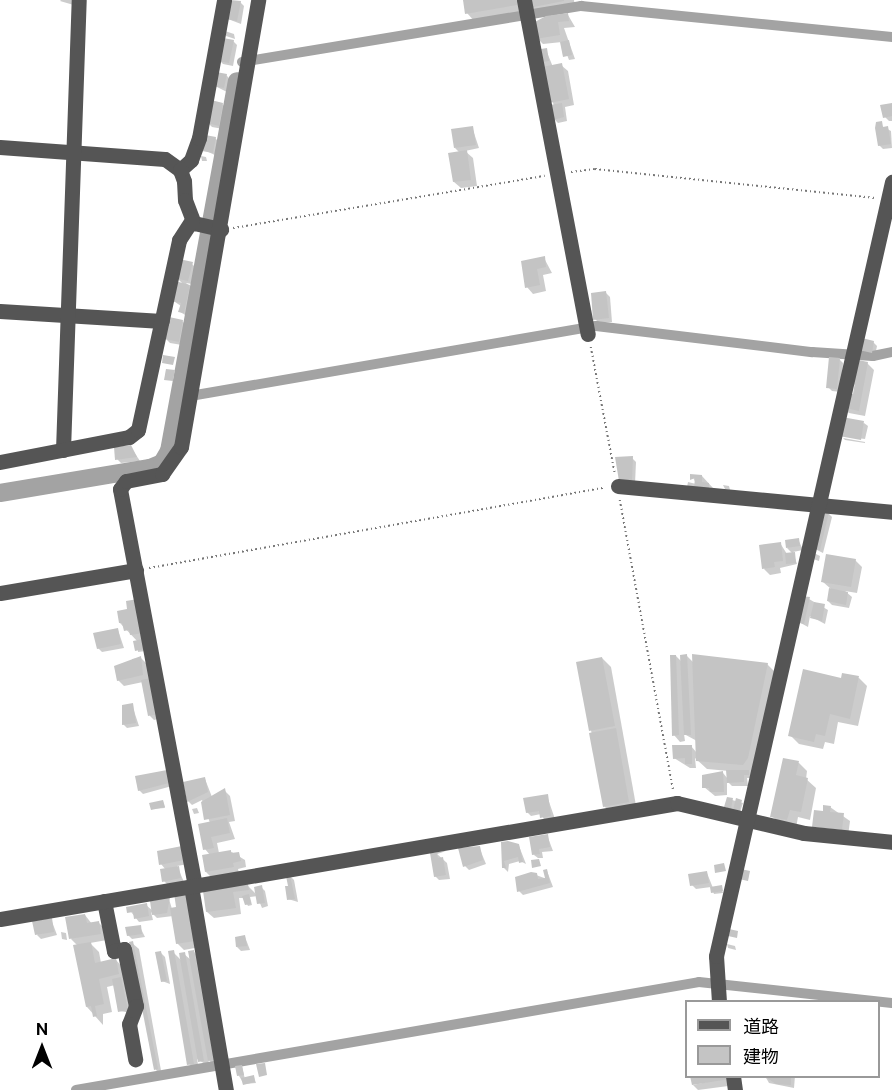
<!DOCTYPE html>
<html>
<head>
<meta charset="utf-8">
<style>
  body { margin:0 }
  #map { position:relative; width:892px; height:1090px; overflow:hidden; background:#fff; font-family:"Public Sans","Noto Sans JP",sans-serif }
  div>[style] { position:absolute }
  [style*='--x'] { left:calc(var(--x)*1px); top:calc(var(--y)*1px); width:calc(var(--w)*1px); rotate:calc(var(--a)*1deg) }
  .shadow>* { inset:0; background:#0003 }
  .canal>* { height:10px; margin:-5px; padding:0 5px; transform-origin:5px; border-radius:5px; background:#a3a3a3 }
  .river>* { height:18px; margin:-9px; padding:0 9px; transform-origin:9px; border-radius:9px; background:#a3a3a3 }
  .building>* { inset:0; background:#c4c4c4 }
  .path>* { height:1.5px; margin-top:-0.75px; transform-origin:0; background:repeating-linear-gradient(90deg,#777 0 1.5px,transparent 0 4.5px) }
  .minor>* { height:15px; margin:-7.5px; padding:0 7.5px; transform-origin:7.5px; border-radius:7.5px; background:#555 }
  span { translate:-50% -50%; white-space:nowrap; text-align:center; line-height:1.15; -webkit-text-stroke:4.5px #fff; paint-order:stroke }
  .legend { position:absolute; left:685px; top:1000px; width:195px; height:78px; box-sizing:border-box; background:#fff; border:2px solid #999; margin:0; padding:8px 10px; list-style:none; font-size:18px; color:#000 }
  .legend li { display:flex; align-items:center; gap:12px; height:30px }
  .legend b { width:30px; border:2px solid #999 }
  .north { position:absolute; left:12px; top:1018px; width:60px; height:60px; -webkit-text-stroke:4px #fff; paint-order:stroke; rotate:0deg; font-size:16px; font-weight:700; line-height:24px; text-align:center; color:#000 }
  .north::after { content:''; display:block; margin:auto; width:21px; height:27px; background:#000; clip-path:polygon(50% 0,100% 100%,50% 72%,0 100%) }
</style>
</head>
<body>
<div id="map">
  <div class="shadow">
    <i style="clip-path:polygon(78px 0,77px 6px,60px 1px,61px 0)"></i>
    <i style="clip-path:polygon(464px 0,523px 0,525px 14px,475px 22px,467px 13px)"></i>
    <i style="clip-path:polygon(528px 0,574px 0,575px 6px,536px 13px)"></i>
    <i style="clip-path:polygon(240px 2px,244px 6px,241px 24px,228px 19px)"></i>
    <i style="clip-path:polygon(568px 15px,575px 27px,564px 28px,575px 59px,569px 60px,562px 42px,543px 44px,537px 38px,535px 24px)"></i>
    <i style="clip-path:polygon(225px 31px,234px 34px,235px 39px,226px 36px)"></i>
    <i style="clip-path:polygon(233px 41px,237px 45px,233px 66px,223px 64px,219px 60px)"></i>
    <i style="clip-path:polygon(546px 50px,553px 67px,561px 65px,568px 71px,574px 105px,565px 107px,567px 121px,558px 123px,554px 119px,554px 106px,542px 66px)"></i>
    <i style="clip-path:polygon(226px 75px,230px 79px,227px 92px,215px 86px)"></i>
    <i style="clip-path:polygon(222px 104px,226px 108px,223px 129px,212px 127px,208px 123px)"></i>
    <i style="clip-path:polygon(892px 104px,892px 121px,889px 121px,885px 117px)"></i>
    <i style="clip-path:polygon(878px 124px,891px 131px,892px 148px,883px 149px,879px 145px)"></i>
    <i style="clip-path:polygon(472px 127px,479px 148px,465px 151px,473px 158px,477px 186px,461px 188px,454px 182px,460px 153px,455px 148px)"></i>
    <i style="clip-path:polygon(215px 138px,219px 142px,217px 156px,204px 150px)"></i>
    <i style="clip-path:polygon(201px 156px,206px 157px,207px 161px,202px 161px)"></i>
    <i style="clip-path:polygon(544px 258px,552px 273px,543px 275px,546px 291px,533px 294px,527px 287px,522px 262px)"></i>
    <i style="clip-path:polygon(192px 264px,196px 268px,192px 284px,186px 283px,194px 290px,187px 316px,180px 312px,181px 306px,172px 300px,184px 285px,176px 277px)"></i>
    <i style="clip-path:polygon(606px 293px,610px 297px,612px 322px,599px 323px,595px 319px)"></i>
    <i style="clip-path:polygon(182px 321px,186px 325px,182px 345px,170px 343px,166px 339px)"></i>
    <i style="clip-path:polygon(873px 342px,877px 346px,875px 356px,861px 350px)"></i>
    <i style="clip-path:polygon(839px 359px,843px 363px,841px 392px,832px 391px,828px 387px)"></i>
    <i style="clip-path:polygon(867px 363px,874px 370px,865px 416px,849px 413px,842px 407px,854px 396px,856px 386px,850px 380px)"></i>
    <i style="clip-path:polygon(864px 423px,868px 426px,865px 439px,841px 436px)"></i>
    <i style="clip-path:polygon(843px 438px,865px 442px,865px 443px,845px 440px)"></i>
    <i style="clip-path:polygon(130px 446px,140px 461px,121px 463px,117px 459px)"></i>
    <i style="clip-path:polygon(632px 458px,636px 462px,635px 484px,625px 484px)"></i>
    <i style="clip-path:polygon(692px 475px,702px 476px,713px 488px,687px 487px,688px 482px,696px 484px)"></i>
    <i style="clip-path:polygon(723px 485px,729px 486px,730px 490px,725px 489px)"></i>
    <i style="clip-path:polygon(828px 513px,832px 517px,823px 553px,813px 548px)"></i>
    <i style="clip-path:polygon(798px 539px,803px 550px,793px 552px,797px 564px,780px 568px,781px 573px,770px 575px,764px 569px,780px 543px,787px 554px,793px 554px,787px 548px)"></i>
    <i style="clip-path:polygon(814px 553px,820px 556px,819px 561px,813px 559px)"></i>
    <i style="clip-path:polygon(855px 560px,862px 567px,857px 593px,845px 591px,852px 597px,849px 608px,832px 605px,828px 601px,831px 589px,823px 582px)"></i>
    <i style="clip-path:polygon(809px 599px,828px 610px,825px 624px,810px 616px,808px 627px,797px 621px)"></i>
    <i style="clip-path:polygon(138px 600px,146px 651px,138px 652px,138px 642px,120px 623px)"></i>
    <i style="clip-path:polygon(118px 630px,124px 648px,102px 652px,98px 648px)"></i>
    <i style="clip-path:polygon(676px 656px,682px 662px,687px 656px,694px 663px,767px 664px,776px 673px,752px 778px,747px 778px,748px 786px,732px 786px,727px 781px,727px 795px,715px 796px,704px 787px,723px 773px,728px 779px,729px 771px,707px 769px,695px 758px,696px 768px,690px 768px,674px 758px,691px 746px,697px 753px,697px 741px,684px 734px,685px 741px,680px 742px,674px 735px)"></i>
    <i style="clip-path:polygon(141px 658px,147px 664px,162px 718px,154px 720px,150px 716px,143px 682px,124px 686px,118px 680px,132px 664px,132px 659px)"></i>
    <i style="clip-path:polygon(602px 658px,611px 667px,637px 811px,613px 815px,604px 806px,591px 730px)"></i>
    <i style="clip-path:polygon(859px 678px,867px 686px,858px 726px,838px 722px,834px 744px,825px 742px,823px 749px,799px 744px,790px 735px,842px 680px)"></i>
    <i style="clip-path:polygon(132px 705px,139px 726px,127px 728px,123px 724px)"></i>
    <i style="clip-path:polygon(784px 760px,799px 763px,807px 771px,806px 779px,816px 788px,810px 820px,798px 817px,796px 828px,781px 825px,772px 816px)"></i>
    <i style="clip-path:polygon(166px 772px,172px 786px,143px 794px,139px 790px)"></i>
    <i style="clip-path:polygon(205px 779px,212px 797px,224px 790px,230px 796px,235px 821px,229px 822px,235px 839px,217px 843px,219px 853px,230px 851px,245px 860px,246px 867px,238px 869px,239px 873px,212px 878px,206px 872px,210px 855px,205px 849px,210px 823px,202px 800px,192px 805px,188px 801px)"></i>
    <i style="clip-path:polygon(547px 796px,555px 819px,545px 821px,541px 814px,531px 816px,527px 812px)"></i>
    <i style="clip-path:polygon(732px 800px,743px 803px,740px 812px,727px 808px)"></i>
    <i style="clip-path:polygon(163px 802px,165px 808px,152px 809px)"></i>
    <i style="clip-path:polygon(830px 807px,850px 821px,848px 836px,824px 813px)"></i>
    <i style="clip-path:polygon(197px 808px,199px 813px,194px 814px,192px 809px)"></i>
    <i style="clip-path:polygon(547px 835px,553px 851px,542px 852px,543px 858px,538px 858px,534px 855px)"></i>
    <i style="clip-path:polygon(503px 844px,519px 846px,526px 864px,520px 861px,509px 864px,508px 872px,504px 868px)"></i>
    <i style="clip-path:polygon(479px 847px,486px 864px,469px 870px,465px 866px)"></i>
    <i style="clip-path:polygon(182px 848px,188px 864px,177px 866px,184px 882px,168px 885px,164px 881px,166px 870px,161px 864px)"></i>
    <i style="clip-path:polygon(436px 853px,447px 863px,450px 879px,439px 880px,435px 876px)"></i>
    <i style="clip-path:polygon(547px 871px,553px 887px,523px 895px,519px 891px,536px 875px,547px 879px)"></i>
    <i style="clip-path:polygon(707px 873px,713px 888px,721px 887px,723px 893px,714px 894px,711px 887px,696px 889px,692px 885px)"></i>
    <i style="clip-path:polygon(290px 876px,294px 880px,298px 902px,288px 899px)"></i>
    <i style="clip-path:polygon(248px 886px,257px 895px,261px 887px,265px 891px,268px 906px,262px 908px,257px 896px,250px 897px,252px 905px,248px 906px,244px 898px,239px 898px,241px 914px,214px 918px,207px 912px,204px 892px)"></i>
    <i style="clip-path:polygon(169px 899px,172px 909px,200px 947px,184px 950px,177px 943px,173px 916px,157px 918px,151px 912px,153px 920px,139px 922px,128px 908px,146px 905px,153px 911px)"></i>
    <i style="clip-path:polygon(85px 915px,92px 924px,99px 923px,105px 929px,107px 940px,90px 943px,99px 952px,101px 963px,116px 960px,124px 969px,131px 1013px,120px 1011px,115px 985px,107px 987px,112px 1012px,103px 1014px,103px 1025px,87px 1007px,78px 946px,71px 939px)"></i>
    <i style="clip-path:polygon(51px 919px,57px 935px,41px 939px,37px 935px)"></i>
    <i style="clip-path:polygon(140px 927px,145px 937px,132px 939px,128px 935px)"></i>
    <i style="clip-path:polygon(61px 932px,66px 933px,67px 940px,62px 939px)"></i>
    <i style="clip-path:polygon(245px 937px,250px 950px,241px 951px,237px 947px)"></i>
    <i style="clip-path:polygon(132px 943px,139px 949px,162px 1076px,156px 1070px)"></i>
    <i style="clip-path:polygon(727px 944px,735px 946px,736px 950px,728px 948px)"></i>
    <i style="clip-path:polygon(173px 952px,182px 961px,184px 954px,191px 960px,194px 952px,200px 958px,215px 1067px,208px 1059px,210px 1067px,197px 1059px,199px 1070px,189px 1064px)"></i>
    <i style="clip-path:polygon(161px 953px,165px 957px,170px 984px,162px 981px)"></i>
    <i style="clip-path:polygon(242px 1067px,245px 1079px,254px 1077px,256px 1083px,244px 1084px,239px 1076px)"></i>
    <i style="clip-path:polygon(734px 1076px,736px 1085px,698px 1090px,693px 1085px)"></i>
    <i style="clip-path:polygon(765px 1076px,795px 1076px,794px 1088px,769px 1083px)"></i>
  </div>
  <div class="canal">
    <i style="--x:242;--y:62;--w:344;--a:-9.4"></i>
    <i style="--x:581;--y:6;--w:313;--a:5.7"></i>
    <i style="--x:196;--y:395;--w:406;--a:-9.8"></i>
    <i style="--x:596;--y:326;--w:218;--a:6.9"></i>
    <i style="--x:812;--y:352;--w:61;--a:3.8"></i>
    <i style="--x:873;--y:356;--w:19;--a:-12"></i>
    <i style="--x:76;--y:1090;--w:632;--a:-9.83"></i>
    <i style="--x:699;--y:982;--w:194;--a:6.2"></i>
  </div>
  <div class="river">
    <i style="--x:0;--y:493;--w:152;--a:-9.5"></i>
    <i style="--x:150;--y:468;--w:13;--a:-23"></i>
    <i style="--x:162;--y:463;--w:14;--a:-60"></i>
    <i style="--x:169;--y:451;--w:376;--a:-79.6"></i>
  </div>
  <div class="building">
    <i style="clip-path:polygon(230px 0,241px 1px,237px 21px,226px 19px)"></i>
    <i style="clip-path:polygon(463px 0,517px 0,517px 5px,465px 14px)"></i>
    <i style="clip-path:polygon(526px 0,564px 0,564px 1px,528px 8px)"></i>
    <i style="clip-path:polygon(568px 13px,569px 21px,558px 22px,560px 35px,535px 39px,533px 23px,546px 16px)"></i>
    <i style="clip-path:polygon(223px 38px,234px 40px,229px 63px,217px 61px)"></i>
    <i style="clip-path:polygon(569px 40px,572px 55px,563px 57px,560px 42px)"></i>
    <i style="clip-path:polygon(547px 48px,549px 61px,537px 63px,535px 50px)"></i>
    <i style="clip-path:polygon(562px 63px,569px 99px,549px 103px,542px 67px)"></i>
    <i style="clip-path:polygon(216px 72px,227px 74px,224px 88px,213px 86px)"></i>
    <i style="clip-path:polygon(211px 100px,223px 103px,219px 126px,207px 123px)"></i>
    <i style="clip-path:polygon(562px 103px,564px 117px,553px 120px,550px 105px)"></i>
    <i style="clip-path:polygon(892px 103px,892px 116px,883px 118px,880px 105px)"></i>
    <i style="clip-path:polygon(882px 121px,883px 127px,888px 126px,891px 144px,878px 146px,875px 128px,876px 122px)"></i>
    <i style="clip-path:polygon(473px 126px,476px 145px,454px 148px,451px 129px)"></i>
    <i style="clip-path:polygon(205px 135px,216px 137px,213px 153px,202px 151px)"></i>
    <i style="clip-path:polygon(467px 150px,471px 180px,453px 182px,448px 153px)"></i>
    <i style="clip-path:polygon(545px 256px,546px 267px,537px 269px,540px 285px,525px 288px,521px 261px)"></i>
    <i style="clip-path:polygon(179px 259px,193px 262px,188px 281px,174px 278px)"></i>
    <i style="clip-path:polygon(175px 281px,190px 285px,184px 313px,178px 312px,181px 303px,170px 301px)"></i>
    <i style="clip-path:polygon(606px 291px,609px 318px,593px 320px,591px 293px)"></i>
    <i style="clip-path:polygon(169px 317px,183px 320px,179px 342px,165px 339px)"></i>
    <i style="clip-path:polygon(862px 338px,874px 341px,872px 353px,859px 350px)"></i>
    <i style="clip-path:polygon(163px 355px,175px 357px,173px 365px,162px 363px)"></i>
    <i style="clip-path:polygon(829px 357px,840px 358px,837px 389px,826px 388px)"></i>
    <i style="clip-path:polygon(853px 359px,868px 362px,859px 411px,841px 407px,844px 392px,853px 394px,855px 382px,849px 381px)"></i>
    <i style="clip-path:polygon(166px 369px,175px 370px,173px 381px,164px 380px)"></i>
    <i style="clip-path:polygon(842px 417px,864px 421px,861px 440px,839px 436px)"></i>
    <i style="clip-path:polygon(131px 445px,137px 457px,115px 460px,114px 447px)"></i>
    <i style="clip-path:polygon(633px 456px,632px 480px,619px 481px,615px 457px)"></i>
    <i style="clip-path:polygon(690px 474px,702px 475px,702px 482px,709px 483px,709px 490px,694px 488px,695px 478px,690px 480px)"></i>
    <i style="clip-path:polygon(820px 510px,829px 512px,820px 550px,812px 549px)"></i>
    <i style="clip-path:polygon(799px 538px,800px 546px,786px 548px,785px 540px)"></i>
    <i style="clip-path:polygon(781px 542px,783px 561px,774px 562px,775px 567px,762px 569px,759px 545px)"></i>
    <i style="clip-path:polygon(795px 552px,796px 563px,786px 564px,785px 553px)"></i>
    <i style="clip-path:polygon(826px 554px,856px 559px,851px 587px,821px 582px)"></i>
    <i style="clip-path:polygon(829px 588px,848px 592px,846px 605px,827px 601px)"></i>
    <i style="clip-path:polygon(801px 596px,810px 597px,804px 624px,795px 622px)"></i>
    <i style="clip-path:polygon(138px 599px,144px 633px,130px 635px,129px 630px,124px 631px,122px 623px,119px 623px,117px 611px,127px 609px,126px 601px)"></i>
    <i style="clip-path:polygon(814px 602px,825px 604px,822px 621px,810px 618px)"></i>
    <i style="clip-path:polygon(118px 628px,121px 644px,97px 649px,93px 633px)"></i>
    <i style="clip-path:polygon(143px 639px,145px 649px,135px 651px,133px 641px)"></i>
    <i style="clip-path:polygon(687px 654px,691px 735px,684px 735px,680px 655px)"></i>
    <i style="clip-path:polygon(692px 654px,768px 663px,748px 758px,743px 765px,696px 761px)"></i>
    <i style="clip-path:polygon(670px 655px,676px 655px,679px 735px,672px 736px)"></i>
    <i style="clip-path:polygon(141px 656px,143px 675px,117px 681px,114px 666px)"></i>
    <i style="clip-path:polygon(602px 657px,615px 726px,589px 731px,576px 662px)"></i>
    <i style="clip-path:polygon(803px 669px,841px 678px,842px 673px,859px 676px,850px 719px,830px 714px,825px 736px,816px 734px,814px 742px,788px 736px)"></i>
    <i style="clip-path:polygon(152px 678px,159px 714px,148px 716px,141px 680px)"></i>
    <i style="clip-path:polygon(133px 703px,136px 723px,122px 725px,122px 705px)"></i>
    <i style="clip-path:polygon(616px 728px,629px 802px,603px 807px,589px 733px)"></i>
    <i style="clip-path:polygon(672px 745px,692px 745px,692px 764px,685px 764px,685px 758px,673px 759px)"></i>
    <i style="clip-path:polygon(783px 758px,799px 761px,796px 775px,808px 778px,801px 812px,790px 810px,787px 820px,770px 817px)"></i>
    <i style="clip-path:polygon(167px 770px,169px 783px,138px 791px,135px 776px)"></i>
    <i style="clip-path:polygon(726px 770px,749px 770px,749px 775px,744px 775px,744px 782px,727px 783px)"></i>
    <i style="clip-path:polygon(723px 771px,724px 792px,710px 792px,709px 788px,702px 788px,702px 775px)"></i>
    <i style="clip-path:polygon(205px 777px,208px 792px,187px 802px,183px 782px)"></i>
    <i style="clip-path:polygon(225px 788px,230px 815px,204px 820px,201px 802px)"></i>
    <i style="clip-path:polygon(548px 794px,551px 816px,540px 818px,539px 811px,526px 813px,523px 798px)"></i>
    <i style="clip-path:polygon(727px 797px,733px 798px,731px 809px,724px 807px)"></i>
    <i style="clip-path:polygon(736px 798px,742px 800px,739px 812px,733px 810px)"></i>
    <i style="clip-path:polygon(163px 800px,165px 807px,151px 810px,149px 803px)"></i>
    <i style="clip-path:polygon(823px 805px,831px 806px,830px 812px,844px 813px,842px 830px,812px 827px,814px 810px,823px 811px)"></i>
    <i style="clip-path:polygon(227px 818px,230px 833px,211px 837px,214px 848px,203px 850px,198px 824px)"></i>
    <i style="clip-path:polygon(548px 834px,550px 847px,539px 849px,540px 854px,532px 855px,529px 837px)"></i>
    <i style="clip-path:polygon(508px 841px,519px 844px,523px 862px,519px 863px,518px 857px,504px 861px,506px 868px,502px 868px,501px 842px)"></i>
    <i style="clip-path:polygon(182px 846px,184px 860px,159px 865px,157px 851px)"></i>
    <i style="clip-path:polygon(480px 846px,483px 860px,463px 867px,458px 848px)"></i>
    <i style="clip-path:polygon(231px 850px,231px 853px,239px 852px,241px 861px,233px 863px,234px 867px,205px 872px,202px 855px)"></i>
    <i style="clip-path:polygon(446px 851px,437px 854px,438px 858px,443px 857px,446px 875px,434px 877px,430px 853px)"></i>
    <i style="clip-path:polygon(539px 859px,541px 866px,532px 868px,531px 860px)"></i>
    <i style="clip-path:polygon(724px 863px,726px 871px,715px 873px,714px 865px)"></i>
    <i style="clip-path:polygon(179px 866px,181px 878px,162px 882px,160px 869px)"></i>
    <i style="clip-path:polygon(547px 869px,550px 883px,517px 892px,515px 877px,531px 872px,537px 873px,538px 879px,545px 878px,543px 870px)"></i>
    <i style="clip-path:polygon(741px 869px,750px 871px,748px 881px,739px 879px)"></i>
    <i style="clip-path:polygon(707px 871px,709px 883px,690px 886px,688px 874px)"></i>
    <i style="clip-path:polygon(290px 875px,295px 899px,287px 900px,285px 886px,288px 886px,286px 876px)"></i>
    <i style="clip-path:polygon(248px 884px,249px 890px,233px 892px,236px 908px,206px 912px,203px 891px)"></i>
    <i style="clip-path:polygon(262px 885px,265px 903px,257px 904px,254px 887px)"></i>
    <i style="clip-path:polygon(722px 885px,723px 891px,711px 893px,710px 887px)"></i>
    <i style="clip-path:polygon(186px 891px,195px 941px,176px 944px,170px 908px,176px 907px,174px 893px)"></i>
    <i style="clip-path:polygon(249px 894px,251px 904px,245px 905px,242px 896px)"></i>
    <i style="clip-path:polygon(170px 897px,167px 913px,152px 915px,150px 901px)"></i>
    <i style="clip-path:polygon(147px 903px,149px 916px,134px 919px,133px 912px,127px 913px,126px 907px)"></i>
    <i style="clip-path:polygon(85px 914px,87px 923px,99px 921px,101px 934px,69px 939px,65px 917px)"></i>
    <i style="clip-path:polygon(52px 918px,54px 932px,35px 935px,32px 921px)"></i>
    <i style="clip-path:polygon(141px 925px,142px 934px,127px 936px,125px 927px)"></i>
    <i style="clip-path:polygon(729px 929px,738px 931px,737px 938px,728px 936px)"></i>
    <i style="clip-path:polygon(245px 935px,247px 946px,236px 947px,235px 937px)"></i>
    <i style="clip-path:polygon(133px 941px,158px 1069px,154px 1070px,129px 942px)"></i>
    <i style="clip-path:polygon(91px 942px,95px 963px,116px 958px,119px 974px,99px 979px,104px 1004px,95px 1006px,97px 1016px,93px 1017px,91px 1006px,86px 1007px,73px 945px)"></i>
    <i style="clip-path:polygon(174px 950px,194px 1064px,187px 1065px,168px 951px)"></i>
    <i style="clip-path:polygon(194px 950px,214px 1060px,208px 1061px,188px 951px)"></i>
    <i style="clip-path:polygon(161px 951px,167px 981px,161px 982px,155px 952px)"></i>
    <i style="clip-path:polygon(185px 952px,204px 1061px,198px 1062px,179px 953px)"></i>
    <i style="clip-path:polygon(121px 977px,128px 1010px,118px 1012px,112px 979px)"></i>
    <i style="clip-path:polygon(265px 1063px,267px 1075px,259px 1077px,256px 1064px)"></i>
    <i style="clip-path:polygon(242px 1065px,244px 1075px,237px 1076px,235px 1066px)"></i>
    <i style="clip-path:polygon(254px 1075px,255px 1082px,243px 1085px,241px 1078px)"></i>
    <i style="clip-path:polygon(690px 1076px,730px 1076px,730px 1079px,692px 1085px)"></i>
    <i style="clip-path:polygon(764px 1076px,791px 1076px,791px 1085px,776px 1084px)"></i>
  </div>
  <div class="path">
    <i style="--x:571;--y:172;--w:24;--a:-7"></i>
    <i style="--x:595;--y:169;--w:282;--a:5.9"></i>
    <i style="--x:233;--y:228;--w:316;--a:-9.5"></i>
    <i style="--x:591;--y:347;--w:129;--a:79.3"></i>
    <i style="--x:620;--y:500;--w:295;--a:79.6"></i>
    <i style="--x:149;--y:568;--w:463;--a:-10"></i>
  </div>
  <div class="minor">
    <i style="--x:524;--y:0;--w:340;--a:79.2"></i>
    <i style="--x:0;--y:147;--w:165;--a:4.2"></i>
    <i style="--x:165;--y:159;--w:19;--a:36"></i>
    <i style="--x:180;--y:170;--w:12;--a:70"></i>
    <i style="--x:184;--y:181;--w:19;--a:87"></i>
    <i style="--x:185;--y:200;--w:25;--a:69"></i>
    <i style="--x:194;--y:223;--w:28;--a:13"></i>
    <i style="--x:180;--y:170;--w:15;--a:-42"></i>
    <i style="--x:191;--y:160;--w:23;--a:-70"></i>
    <i style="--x:199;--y:138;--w:140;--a:-79.7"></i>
    <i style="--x:0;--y:311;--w:162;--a:3.5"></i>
    <i style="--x:63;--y:450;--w:450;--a:-88"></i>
    <i style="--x:0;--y:462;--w:131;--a:-11"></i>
    <i style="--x:129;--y:437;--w:11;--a:-38"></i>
    <i style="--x:138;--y:430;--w:194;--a:-77.8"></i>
    <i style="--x:179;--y:240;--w:24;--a:-57"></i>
    <i style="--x:618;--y:486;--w:275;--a:5.4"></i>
    <i style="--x:0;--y:593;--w:138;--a:-9.6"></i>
    <i style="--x:191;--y:886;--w:207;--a:80.3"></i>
    <i style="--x:195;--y:886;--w:404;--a:-100.7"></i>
    <i style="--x:120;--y:489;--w:10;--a:-53"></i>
    <i style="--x:126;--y:481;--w:37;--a:-11"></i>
    <i style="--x:162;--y:474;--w:33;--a:-55"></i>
    <i style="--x:181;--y:447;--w:454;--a:-80.2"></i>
    <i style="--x:104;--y:901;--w:51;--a:78.7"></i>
    <i style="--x:114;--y:951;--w:10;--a:-11"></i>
    <i style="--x:124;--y:949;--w:58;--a:78.1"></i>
    <i style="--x:136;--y:1006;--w:19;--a:111"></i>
    <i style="--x:129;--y:1024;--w:36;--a:80"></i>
    <i style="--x:0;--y:919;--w:687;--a:-9.72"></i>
    <i style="--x:677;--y:803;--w:130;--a:13.3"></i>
    <i style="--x:804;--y:833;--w:88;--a:5.8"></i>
    <i style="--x:719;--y:1002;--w:46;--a:-93.7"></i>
    <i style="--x:716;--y:956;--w:794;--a:-77.19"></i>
    <i style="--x:733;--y:1076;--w:14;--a:82"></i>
  </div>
  <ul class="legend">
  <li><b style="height:8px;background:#555"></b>道路</li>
  <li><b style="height:16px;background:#c4c4c4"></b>建物</li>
  </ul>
  <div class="north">N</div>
</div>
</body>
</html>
